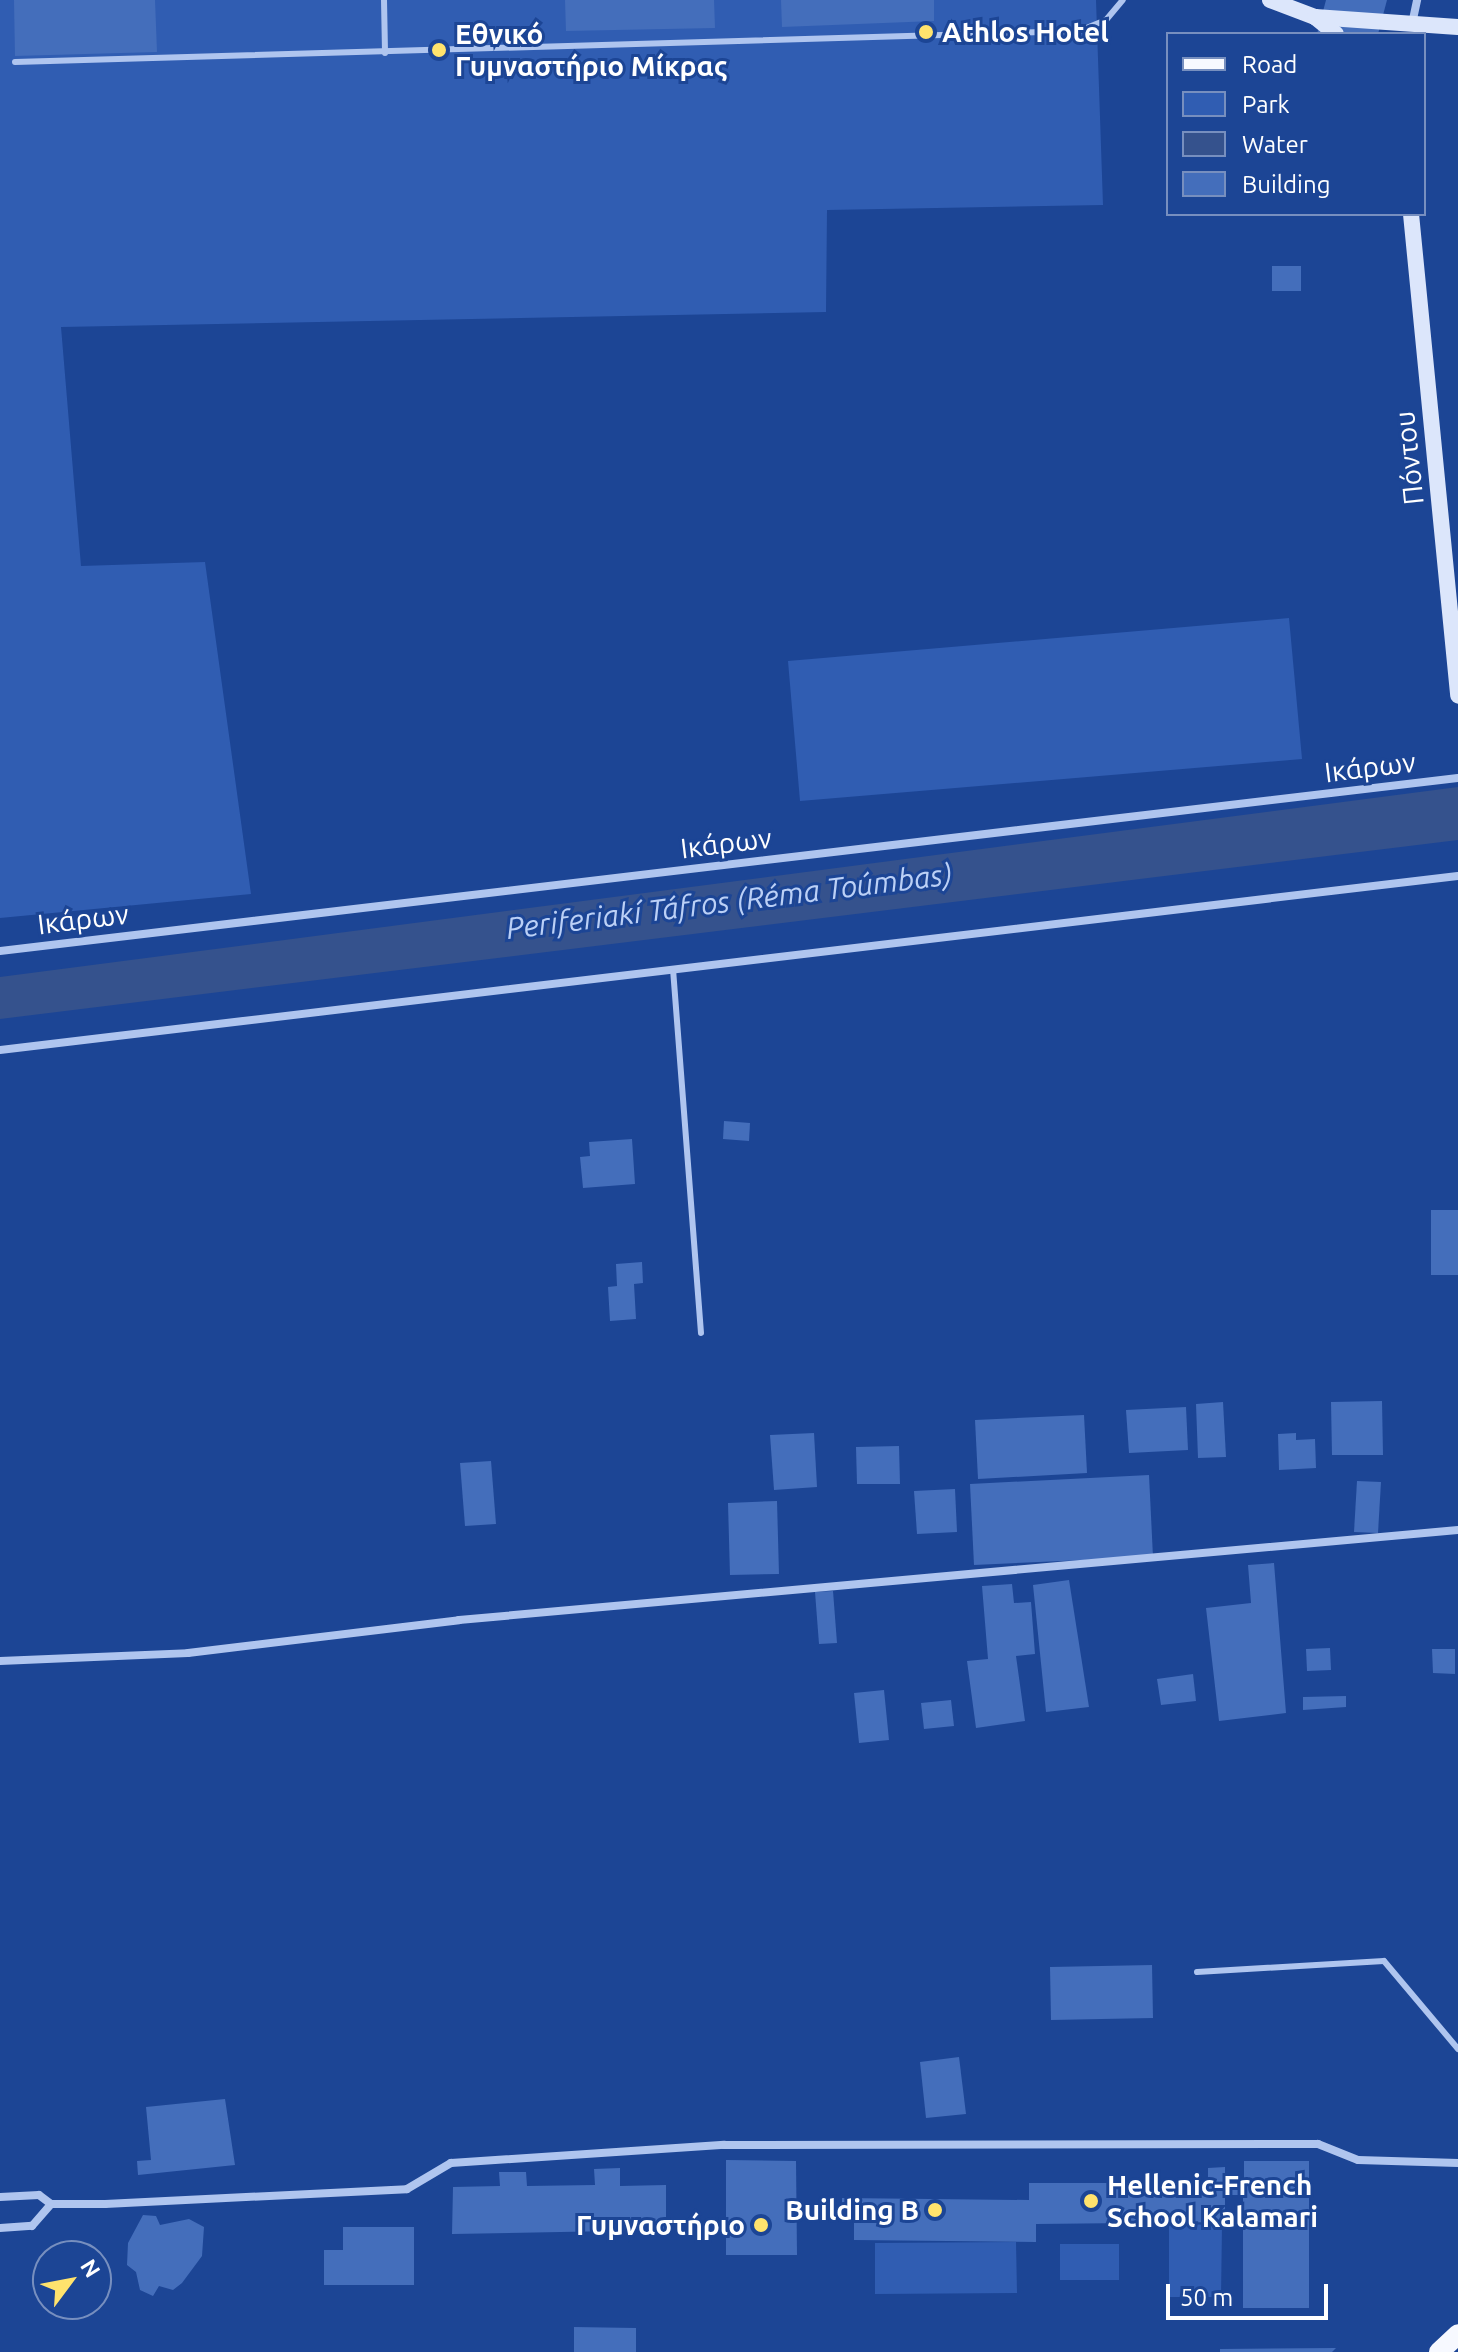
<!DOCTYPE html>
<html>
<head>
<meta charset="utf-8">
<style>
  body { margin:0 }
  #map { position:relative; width:1458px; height:2352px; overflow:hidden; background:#1c4595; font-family:Ubuntu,sans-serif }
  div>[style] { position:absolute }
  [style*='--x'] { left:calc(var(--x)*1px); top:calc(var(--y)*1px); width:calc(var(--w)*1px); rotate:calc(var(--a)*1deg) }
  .green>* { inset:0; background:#305db2 }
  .water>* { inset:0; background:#35528d }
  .building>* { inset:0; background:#446ebb }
  .lane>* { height:6px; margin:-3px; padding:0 3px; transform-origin:3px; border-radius:3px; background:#afc5ef }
  .street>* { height:8px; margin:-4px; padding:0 4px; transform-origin:4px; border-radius:4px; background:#afc5ef }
  .secondary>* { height:16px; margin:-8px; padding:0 8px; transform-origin:8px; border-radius:8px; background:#dce6fb }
  .primary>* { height:20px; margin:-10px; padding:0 10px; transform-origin:10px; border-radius:10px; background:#f7f9ff }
  .dots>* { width:22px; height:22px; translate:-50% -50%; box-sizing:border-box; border:4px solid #1c4595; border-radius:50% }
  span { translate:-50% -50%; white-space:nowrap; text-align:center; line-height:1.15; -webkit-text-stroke:6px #1c4595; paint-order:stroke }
  .poi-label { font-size:28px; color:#fff; font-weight:700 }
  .left { translate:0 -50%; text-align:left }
  .right { translate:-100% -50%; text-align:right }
  .street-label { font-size:28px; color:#fff }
  .water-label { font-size:30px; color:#bbd0f6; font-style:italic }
  .legend { position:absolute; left:1166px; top:32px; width:260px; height:184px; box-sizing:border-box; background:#1c4595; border:2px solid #778fbf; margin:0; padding:10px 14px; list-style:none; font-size:24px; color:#fff }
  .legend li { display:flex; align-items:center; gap:16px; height:40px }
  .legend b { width:40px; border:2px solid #778fbf }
  .north { position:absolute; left:32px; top:2240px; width:80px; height:80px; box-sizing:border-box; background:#1c4595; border:2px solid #778fbf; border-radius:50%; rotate:58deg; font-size:22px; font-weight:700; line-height:32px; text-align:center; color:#fff }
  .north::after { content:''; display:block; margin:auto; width:28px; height:36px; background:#ffe36d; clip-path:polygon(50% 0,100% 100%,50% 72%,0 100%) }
  .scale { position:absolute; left:1166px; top:2284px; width:162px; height:36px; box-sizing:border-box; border:4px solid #fff; border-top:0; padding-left:10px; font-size:24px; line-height:28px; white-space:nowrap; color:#fff; -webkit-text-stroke:6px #1c4595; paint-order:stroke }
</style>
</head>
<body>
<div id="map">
  <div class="green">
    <i style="clip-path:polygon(0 0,1096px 0,1103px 205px,827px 210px,826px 312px,61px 327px,81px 566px,205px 562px,251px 894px,0 918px)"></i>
    <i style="clip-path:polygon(1289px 618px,1302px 759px,800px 801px,788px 661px)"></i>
    <i style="clip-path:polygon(1169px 2224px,1222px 2225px,1221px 2297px,1169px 2297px)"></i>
    <i style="clip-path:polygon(1016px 2242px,1017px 2293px,875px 2294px,875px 2243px)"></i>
    <i style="clip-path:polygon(1060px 2244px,1119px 2244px,1119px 2280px,1060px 2280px)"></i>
  </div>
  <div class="water">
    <i style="clip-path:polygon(1458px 787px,1458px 840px,0 1019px,0 977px)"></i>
  </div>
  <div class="building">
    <i style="clip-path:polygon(14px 0,155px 0,157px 52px,15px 56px)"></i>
    <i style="clip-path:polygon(565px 0,714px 0,715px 28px,566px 31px)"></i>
    <i style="clip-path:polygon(781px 0,934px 0,934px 21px,782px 27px)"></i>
    <i style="clip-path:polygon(1326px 0,1387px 0,1378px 34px,1317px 34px)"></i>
    <i style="clip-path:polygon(1272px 266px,1301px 266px,1301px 291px,1272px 291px)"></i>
    <i style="clip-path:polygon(724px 1121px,750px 1123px,749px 1141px,723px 1139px)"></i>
    <i style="clip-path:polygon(632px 1139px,635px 1184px,583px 1188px,580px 1157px,590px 1156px,589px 1142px)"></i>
    <i style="clip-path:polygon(1431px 1210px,1458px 1210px,1458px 1275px,1431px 1275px)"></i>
    <i style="clip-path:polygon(642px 1262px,643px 1283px,634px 1284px,636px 1319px,610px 1321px,608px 1287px,617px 1286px,616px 1264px)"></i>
    <i style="clip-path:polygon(1382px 1401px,1383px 1455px,1332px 1455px,1331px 1402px)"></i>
    <i style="clip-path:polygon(1223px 1402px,1226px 1457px,1198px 1458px,1196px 1404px)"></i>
    <i style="clip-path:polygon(1186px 1407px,1188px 1450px,1129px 1453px,1126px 1410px)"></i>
    <i style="clip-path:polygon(1084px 1415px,1087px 1473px,978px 1479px,975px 1420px)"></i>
    <i style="clip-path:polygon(814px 1433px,817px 1487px,774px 1490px,770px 1435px)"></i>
    <i style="clip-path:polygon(1296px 1433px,1296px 1440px,1315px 1439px,1316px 1468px,1279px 1470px,1278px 1434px)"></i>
    <i style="clip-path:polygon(899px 1446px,900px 1484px,857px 1484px,856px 1447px)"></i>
    <i style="clip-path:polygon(491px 1461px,496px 1524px,465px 1526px,460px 1463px)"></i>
    <i style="clip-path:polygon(1149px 1475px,1153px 1557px,974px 1565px,970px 1484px)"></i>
    <i style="clip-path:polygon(1357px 1481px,1381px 1482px,1378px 1533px,1354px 1532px)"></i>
    <i style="clip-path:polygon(955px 1489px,957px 1532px,917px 1534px,914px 1491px)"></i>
    <i style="clip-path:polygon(777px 1501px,779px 1574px,730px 1575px,728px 1503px)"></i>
    <i style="clip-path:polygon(1274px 1563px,1286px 1713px,1219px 1721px,1206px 1608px,1251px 1603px,1248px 1565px)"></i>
    <i style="clip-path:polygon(1069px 1580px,1089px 1707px,1046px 1712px,1033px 1585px)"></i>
    <i style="clip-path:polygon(1012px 1584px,1014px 1603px,1031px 1602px,1035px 1654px,1016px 1656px,1025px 1721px,976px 1728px,967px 1661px,988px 1659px,982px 1586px)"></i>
    <i style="clip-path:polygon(833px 1591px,837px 1643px,819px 1644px,815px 1592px)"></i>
    <i style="clip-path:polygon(1330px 1648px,1331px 1670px,1307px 1671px,1306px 1649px)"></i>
    <i style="clip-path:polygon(1432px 1649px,1455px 1649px,1455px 1674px,1433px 1673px)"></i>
    <i style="clip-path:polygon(1193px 1674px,1196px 1701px,1161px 1705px,1157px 1679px)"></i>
    <i style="clip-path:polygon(884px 1690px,889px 1740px,859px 1743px,854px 1693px)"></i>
    <i style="clip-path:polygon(1346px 1696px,1346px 1707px,1303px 1710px,1303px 1697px)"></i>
    <i style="clip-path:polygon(951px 1700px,954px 1726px,924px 1729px,921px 1703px)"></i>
    <i style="clip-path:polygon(1152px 1965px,1153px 2018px,1051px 2020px,1050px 1967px)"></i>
    <i style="clip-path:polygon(959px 2057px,966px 2114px,926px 2118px,920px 2062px)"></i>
    <i style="clip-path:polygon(225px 2099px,235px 2165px,138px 2175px,137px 2161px,151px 2160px,146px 2107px)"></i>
    <i style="clip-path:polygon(726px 2160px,796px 2161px,797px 2255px,726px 2255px)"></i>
    <i style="clip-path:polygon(1244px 2161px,1309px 2161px,1309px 2308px,1243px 2308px,1243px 2195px,1227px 2195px,1227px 2180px,1244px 2180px)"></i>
    <i style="clip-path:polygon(1225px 2167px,1225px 2222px,1036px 2224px,1036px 2242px,854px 2240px,854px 2220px,842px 2220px,842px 2198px,1029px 2200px,1029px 2183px,1208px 2183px,1208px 2168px)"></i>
    <i style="clip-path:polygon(620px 2168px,620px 2186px,666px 2185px,666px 2230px,452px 2234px,453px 2187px,500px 2186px,499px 2172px,526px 2172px,527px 2186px,595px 2185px,594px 2169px)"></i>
    <i style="clip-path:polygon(143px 2215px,156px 2216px,160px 2225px,189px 2219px,204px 2227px,202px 2256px,182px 2283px,173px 2290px,159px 2286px,153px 2296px,140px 2290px,136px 2272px,127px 2265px,128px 2243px)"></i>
    <i style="clip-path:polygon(343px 2227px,414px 2227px,414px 2285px,324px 2285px,324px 2250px,343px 2250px)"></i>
    <i style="clip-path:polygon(574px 2327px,636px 2328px,636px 2352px,574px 2352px)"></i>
    <i style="clip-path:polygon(1336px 2348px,1332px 2352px,1220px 2352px,1220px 2349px)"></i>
  </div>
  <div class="lane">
    <i style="--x:384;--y:0;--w:53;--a:88.9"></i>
    <i style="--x:15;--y:62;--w:1064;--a:-1.67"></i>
    <i style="--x:1079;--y:31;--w:29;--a:-22"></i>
    <i style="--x:1106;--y:20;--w:26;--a:-50"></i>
    <i style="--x:673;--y:969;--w:365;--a:85.6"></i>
    <i style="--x:1197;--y:1972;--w:187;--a:-3.4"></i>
    <i style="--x:1384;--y:1961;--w:115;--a:49.9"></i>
  </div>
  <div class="street">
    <i style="--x:1412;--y:24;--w:25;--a:-78"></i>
    <i style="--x:0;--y:951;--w:1468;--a:-6.77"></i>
    <i style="--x:0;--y:1050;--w:1468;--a:-6.81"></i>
    <i style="--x:0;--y:1661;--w:188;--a:-2.4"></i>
    <i style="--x:188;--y:1653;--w:273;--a:-6.9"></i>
    <i style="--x:459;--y:1620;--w:1003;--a:-5.15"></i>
    <i style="--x:0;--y:2197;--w:39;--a:-3"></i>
    <i style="--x:39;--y:2195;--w:15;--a:37"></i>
    <i style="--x:51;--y:2204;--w:54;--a:0"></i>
    <i style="--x:105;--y:2204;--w:302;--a:-2.8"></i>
    <i style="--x:407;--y:2189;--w:51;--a:-30.6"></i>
    <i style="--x:451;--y:2163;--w:274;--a:-3.8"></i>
    <i style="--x:724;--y:2145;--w:594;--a:-0.1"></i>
    <i style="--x:1318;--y:2144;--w:43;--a:21.8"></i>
    <i style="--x:1358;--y:2160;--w:100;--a:1.7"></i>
    <i style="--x:0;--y:2228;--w:32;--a:-4"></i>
    <i style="--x:32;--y:2226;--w:29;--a:-49"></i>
  </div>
  <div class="secondary">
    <i style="--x:1270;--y:0;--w:48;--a:20.7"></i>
    <i style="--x:1315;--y:17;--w:143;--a:4"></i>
    <i style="--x:1315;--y:17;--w:27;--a:39"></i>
    <i style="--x:1411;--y:214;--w:484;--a:84.4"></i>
  </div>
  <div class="primary">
    <i style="--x:1439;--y:2352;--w:26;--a:-43"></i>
  </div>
  <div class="dots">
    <i style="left:926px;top:32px;background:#ffe36d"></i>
    <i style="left:439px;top:50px;background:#ffe36d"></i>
    <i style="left:1091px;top:2201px;background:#ffe36d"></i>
    <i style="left:935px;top:2210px;background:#ffe36d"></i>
    <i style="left:761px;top:2225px;background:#ffe36d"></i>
  </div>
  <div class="poi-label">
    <span class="left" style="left:942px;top:32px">Athlos Hotel</span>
    <span class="left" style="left:455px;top:50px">Εθνικό<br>Γυμναστήριο Μίκρας</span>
    <span class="left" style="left:1107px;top:2201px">Hellenic-French<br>School Kalamari</span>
    <span class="right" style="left:919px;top:2210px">Building B</span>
    <span class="right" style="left:745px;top:2225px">Γυμναστήριο</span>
  </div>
  <div class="street-label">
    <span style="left:1409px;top:458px;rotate:-96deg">Πόντου</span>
    <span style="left:1370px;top:767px;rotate:-7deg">Ικάρων</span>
    <span style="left:726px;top:843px;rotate:-7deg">Ικάρων</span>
    <span style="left:83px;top:919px;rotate:-7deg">Ικάρων</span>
  </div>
  <div class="water-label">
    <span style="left:729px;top:901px;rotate:-7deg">Periferiakí Táfros (Réma Toúmbas)</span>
  </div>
  <ul class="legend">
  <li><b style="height:10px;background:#f7f9ff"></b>Road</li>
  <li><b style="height:22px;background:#305db2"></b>Park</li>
  <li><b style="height:22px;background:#35528d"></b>Water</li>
  <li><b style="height:22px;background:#446ebb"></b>Building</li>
  </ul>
  <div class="north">N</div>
  <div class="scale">50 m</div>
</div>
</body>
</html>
